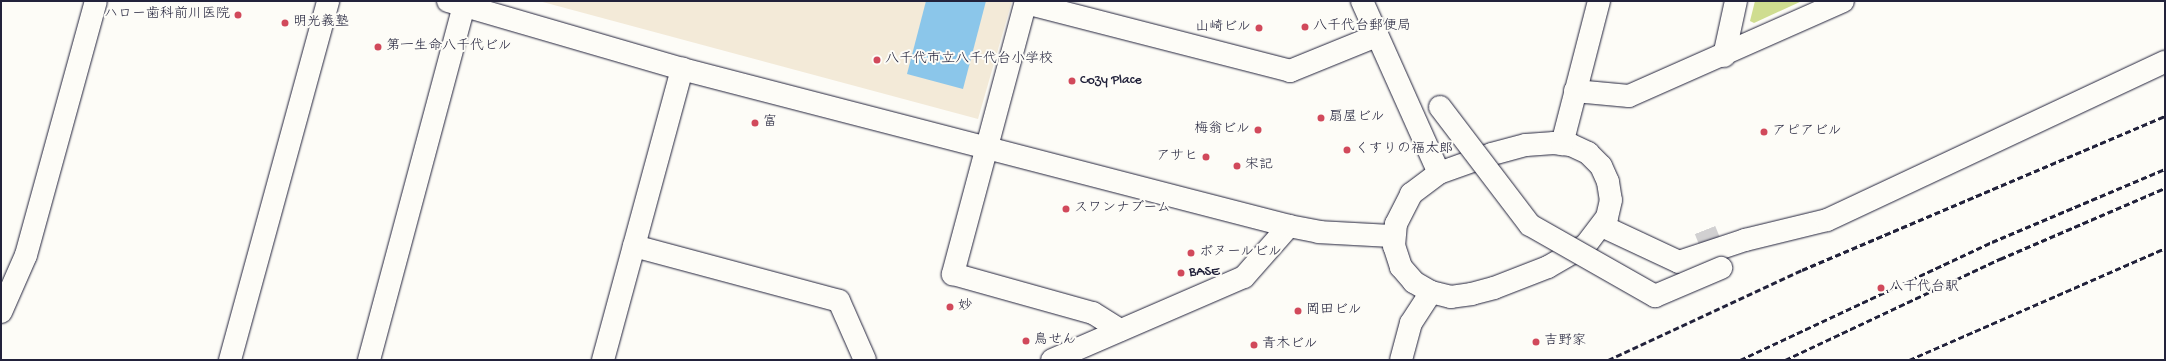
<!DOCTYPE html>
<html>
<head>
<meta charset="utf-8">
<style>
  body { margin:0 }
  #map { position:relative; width:2166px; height:361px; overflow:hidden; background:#fdfcf7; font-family:"Gochi Hand","Klee One",sans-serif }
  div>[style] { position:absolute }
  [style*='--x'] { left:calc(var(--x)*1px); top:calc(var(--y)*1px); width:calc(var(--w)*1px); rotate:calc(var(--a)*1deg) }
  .built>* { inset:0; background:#f3ead8 }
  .green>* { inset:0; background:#cfdd90 }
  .water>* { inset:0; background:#8bc6ea }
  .pedestrian-tunnel>* { height:22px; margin-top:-11px; transform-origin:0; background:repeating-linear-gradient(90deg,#d1d0d1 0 22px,transparent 0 33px) }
  .roads { filter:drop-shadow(0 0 1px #22223b) drop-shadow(0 0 1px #22223b) }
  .minor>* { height:22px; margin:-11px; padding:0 11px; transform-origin:11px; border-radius:11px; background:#fdfcf7 }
  .tertiary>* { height:22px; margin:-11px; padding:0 11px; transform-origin:11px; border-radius:11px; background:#fdfcf7 }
  .rail>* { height:3px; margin-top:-1.5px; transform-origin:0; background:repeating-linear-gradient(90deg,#22223b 0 6px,transparent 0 9px) }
  .bridges { filter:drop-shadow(0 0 1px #22223b) drop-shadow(0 0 1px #22223b) }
  .pedestrian-bridge>* { height:22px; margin:-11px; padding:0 11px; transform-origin:11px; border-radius:11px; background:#fdfcf7 }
  .dots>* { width:11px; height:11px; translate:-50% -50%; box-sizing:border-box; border:2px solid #fdfcf7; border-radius:50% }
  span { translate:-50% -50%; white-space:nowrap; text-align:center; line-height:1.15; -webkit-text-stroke:4px #fdfcf7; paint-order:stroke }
  .poi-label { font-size:14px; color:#22223b }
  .right { translate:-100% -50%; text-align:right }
  .left { translate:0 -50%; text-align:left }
  .frame { position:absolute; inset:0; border:2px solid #22223b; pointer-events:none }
</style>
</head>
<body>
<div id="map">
  <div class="built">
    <i style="clip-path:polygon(539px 1px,1012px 1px,978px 119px)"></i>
  </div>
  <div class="green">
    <i style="clip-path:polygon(1755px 1px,1802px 1px,1754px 23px,1750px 21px)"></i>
  </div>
  <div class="water">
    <i style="clip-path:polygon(926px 1px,986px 1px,963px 89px,907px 74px)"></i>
  </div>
  <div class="pedestrian-tunnel">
    <i style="--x:1705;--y:230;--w:40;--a:68"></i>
  </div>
  <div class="roads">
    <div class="minor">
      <i style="--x:1026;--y:1;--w:283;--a:105"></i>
      <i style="--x:953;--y:274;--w:145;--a:15.6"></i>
      <i style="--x:1093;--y:313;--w:32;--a:32"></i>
      <i style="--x:1026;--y:3;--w:273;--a:14.4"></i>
      <i style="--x:1290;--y:71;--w:93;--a:-22.1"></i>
      <i style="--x:1724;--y:56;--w:56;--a:-77.7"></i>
      <i style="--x:1575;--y:91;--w:54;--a:5.3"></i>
      <i style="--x:1629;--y:96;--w:234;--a:-23.9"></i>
      <i style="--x:1602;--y:226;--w:85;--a:25.1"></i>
      <i style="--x:1679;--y:262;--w:70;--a:-18.4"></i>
      <i style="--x:1745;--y:240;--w:84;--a:-13.7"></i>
      <i style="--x:1827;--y:220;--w:373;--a:-25.1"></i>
      <i style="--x:634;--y:246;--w:212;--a:15"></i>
      <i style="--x:839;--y:301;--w:64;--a:66.2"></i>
      <i style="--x:1;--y:312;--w:62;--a:-66.3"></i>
      <i style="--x:26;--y:255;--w:263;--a:-74.6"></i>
      <i style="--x:230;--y:360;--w:372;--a:-74.7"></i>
      <i style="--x:603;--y:360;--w:302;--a:-74.8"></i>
      <i style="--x:1052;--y:360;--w:209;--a:-23.4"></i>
      <i style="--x:1244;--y:277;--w:68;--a:-48.6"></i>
      <i style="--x:1401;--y:360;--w:38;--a:-75"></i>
      <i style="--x:1411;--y:323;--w:37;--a:-57"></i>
    </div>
    <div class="tertiary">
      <i style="--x:448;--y:1;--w:244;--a:16.2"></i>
      <i style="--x:682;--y:69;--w:627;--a:14.5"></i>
      <i style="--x:1289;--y:226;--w:31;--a:11"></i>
      <i style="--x:1319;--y:232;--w:75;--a:3.1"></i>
      <i style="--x:1362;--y:1;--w:188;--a:65.9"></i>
      <i style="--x:1554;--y:143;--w:17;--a:7"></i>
      <i style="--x:1571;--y:145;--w:19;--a:25"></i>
      <i style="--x:1588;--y:153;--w:18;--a:45"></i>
      <i style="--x:1601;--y:166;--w:17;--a:66"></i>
      <i style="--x:1608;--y:182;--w:18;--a:81"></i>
      <i style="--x:1611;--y:200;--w:17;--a:103"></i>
      <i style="--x:1607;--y:217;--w:35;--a:127"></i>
      <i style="--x:1586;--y:245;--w:44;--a:149.9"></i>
      <i style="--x:1548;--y:267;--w:58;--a:158.7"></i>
      <i style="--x:1494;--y:288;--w:23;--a:165"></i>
      <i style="--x:1472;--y:294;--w:21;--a:172"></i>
      <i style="--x:1451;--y:297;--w:21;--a:-166"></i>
      <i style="--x:1431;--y:292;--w:20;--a:-150"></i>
      <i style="--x:1414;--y:282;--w:20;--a:-131"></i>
      <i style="--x:1401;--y:267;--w:22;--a:-108"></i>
      <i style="--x:1394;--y:246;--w:22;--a:-85"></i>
      <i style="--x:1396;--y:224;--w:34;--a:-63"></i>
      <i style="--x:1411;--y:194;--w:35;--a:-37"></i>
      <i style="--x:1439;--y:173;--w:56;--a:-19.7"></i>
      <i style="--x:1492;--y:154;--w:35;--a:-15"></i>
      <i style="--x:1526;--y:145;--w:28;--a:-4"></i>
      <i style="--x:1562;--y:144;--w:148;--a:-75.5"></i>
      <i style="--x:369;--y:360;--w:372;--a:-75"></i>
    </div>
  </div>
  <div class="rail">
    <i style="--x:1608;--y:360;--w:214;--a:-24.9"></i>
    <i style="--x:1802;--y:270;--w:394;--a:-23"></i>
    <i style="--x:1740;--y:360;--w:278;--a:-25.1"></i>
    <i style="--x:1992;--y:242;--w:188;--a:-22.9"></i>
    <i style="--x:1785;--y:360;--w:238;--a:-25.2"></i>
    <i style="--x:2000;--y:259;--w:180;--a:-23.3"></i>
    <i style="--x:1909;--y:360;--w:279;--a:-23.6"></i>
  </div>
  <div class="bridges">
    <div class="pedestrian-bridge">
      <i style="--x:1440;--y:107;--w:148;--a:52.7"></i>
      <i style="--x:1530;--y:225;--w:144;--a:29.6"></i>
      <i style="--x:1655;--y:296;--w:72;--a:-23"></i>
    </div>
  </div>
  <div class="dots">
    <i style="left:238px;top:15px;background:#d1495b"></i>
    <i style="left:285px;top:23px;background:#d1495b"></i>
    <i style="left:1305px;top:27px;background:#d1495b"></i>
    <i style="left:1259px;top:28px;background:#d1495b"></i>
    <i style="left:378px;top:47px;background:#d1495b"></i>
    <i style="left:877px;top:60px;background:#d1495b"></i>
    <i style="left:1072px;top:81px;background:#d1495b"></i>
    <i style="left:1321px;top:118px;background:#d1495b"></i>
    <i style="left:755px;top:123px;background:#d1495b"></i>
    <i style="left:1258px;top:130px;background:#d1495b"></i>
    <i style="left:1764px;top:132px;background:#d1495b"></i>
    <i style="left:1347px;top:150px;background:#d1495b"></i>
    <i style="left:1206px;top:157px;background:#d1495b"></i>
    <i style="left:1237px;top:166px;background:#d1495b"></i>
    <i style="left:1066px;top:209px;background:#d1495b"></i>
    <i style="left:1191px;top:253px;background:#d1495b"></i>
    <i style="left:1181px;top:273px;background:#d1495b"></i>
    <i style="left:1881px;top:288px;background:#d1495b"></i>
    <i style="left:950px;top:307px;background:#d1495b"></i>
    <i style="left:1298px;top:311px;background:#d1495b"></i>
    <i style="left:1026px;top:341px;background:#d1495b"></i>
    <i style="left:1536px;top:342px;background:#d1495b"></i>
    <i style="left:1254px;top:345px;background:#d1495b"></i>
  </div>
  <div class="poi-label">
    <span class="right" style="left:230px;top:15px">ハロー歯科前川医院</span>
    <span class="left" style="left:293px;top:23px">明光義塾</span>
    <span class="left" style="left:1313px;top:27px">八千代台郵便局</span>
    <span class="right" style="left:1251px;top:28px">山崎ビル</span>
    <span class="left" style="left:386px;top:47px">第一生命八千代ビル</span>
    <span class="left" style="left:885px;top:60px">八千代市立八千代台小学校</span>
    <span class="left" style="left:1080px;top:81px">Cozy Place</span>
    <span class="left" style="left:1329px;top:118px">扇屋ビル</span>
    <span class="left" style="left:763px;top:123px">富</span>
    <span class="right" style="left:1250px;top:130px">梅翁ビル</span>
    <span class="left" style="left:1772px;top:132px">アピアビル</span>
    <span class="left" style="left:1355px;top:150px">くすりの福太郎</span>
    <span class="right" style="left:1198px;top:157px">アサヒ</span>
    <span class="left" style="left:1245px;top:166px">宋記</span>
    <span class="left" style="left:1074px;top:209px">スワンナブーム</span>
    <span class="left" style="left:1199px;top:253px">ボヌールビル</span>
    <span class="left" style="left:1189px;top:273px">BASE</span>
    <span class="left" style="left:1889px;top:288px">八千代台駅</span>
    <span class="left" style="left:958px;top:307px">妙</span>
    <span class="left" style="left:1306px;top:311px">岡田ビル</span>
    <span class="left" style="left:1034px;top:341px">鳥せん</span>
    <span class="left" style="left:1544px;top:342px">吉野家</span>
    <span class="left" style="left:1262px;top:345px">青木ビル</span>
  </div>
  <div class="frame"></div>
</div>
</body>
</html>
